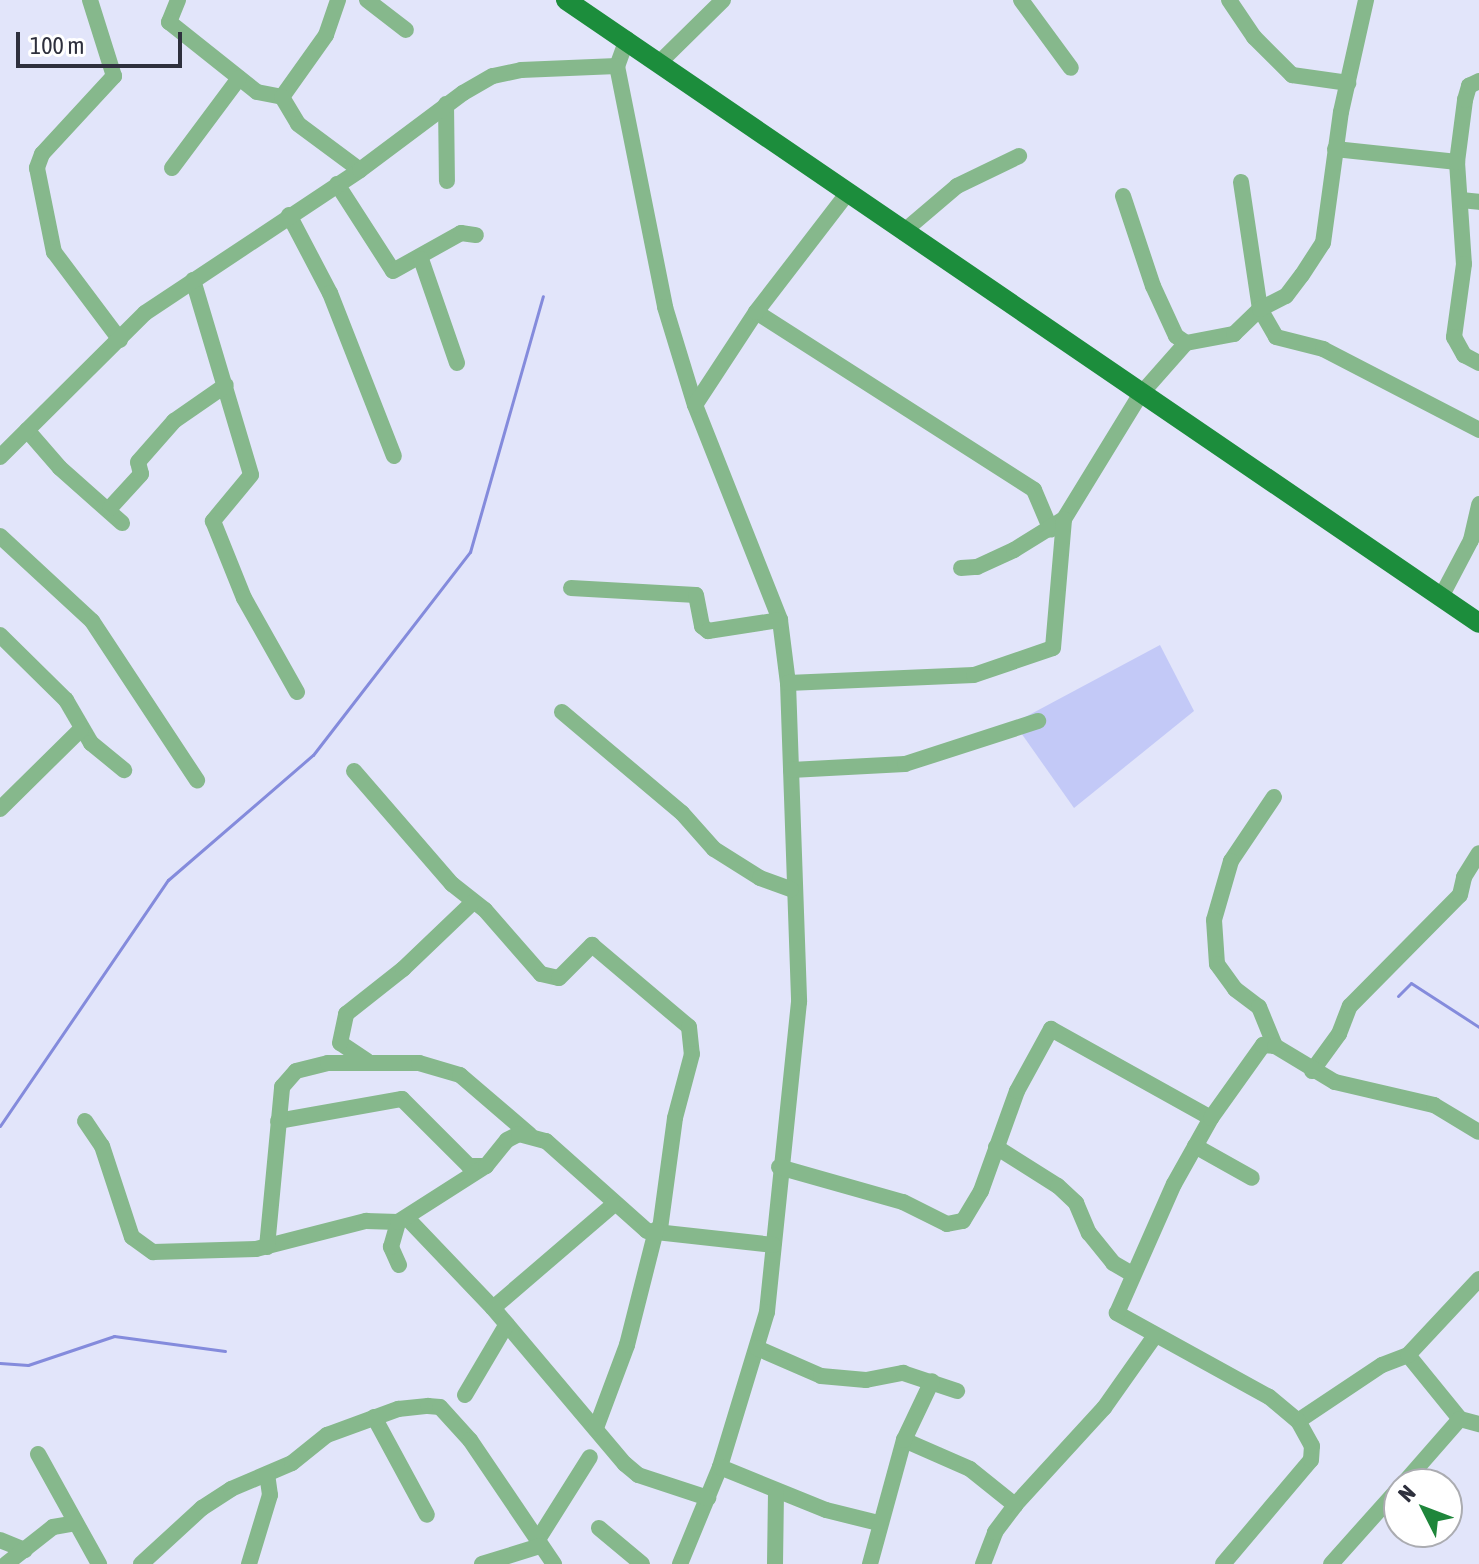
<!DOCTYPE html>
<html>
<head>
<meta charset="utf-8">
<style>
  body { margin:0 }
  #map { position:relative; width:1479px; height:1564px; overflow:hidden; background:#e2e5fa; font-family:"Asap Condensed",sans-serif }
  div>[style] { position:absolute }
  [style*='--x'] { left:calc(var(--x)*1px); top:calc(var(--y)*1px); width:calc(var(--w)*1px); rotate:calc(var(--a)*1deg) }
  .green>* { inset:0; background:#c3c9f7 }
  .stream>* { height:3px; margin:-1.5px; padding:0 1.5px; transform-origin:1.5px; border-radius:1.5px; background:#848bdc }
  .minor>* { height:16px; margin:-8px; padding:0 8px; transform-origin:8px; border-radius:8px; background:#86b88c }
  .major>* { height:20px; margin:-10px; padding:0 10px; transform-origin:10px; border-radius:10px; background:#1c8d3c }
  span { translate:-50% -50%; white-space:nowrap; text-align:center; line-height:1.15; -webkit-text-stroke:7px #fff; paint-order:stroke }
  .north { position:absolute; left:1383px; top:1468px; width:80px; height:80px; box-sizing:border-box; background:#fff; border:2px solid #abacb1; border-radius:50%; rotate:312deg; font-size:22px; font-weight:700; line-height:32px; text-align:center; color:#2e303d }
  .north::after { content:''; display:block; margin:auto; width:28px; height:36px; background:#1f863b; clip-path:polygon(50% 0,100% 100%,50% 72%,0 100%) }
  .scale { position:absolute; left:16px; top:32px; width:166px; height:36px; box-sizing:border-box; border:4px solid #2e303d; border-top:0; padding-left:10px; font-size:24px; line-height:28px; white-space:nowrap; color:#2e303d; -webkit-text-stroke:6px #fff; paint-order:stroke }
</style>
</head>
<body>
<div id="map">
  <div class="green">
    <i style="clip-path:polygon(1160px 645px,1194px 711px,1074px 808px,1014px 723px)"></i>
  </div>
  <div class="stream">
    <i style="--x:1398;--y:996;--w:18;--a:-45"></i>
    <i style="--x:1411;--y:983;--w:81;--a:32.9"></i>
    <i style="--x:0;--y:1126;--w:298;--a:-55.7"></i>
    <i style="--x:168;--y:880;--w:191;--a:-40.8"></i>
    <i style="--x:313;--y:755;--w:257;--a:-52.3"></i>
    <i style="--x:470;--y:552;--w:266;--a:-74.1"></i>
    <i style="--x:0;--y:1363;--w:28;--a:4"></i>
    <i style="--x:28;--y:1365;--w:91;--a:-18.6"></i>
    <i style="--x:114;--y:1336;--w:112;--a:7.7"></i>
  </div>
  <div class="minor">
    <i style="--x:90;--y:0;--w:80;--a:72.5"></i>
    <i style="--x:114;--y:76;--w:106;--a:132.7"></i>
    <i style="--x:42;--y:154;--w:15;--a:110"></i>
    <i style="--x:37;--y:168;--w:86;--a:78.6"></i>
    <i style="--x:54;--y:252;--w:110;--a:53.1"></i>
    <i style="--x:178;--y:0;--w:24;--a:112"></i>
    <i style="--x:169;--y:22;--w:112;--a:38.5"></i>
    <i style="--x:257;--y:92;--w:25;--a:11"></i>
    <i style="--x:367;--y:0;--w:49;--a:37.6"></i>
    <i style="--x:1021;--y:0;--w:84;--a:53.7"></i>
    <i style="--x:1229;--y:0;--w:45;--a:56"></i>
    <i style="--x:1254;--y:37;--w:54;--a:45"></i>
    <i style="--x:1292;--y:75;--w:57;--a:8.1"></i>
    <i style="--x:627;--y:39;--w:29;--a:110"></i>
    <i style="--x:617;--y:66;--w:246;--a:78.7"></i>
    <i style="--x:665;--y:307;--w:102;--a:73"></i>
    <i style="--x:695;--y:405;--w:231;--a:68.4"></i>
    <i style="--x:780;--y:620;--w:64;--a:82.8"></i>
    <i style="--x:788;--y:683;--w:319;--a:88"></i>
    <i style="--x:799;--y:1002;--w:312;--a:95.9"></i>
    <i style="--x:767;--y:1312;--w:162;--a:106.9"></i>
    <i style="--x:720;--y:1467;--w:105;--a:112.4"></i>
    <i style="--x:661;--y:61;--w:87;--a:-44.5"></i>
    <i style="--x:282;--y:97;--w:76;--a:-54.6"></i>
    <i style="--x:326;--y:35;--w:37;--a:-71"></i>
    <i style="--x:282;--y:97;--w:31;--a:59"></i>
    <i style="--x:298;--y:124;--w:77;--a:36.6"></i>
    <i style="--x:446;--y:104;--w:77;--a:89.3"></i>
    <i style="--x:1335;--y:149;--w:123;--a:6.1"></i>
    <i style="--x:1457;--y:162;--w:102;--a:86.1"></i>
    <i style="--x:1464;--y:264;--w:74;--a:97.8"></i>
    <i style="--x:1454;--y:337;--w:21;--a:61"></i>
    <i style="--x:1464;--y:355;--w:17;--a:28"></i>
    <i style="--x:1457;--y:162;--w:63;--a:-82.6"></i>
    <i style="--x:1465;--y:100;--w:15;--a:-74"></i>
    <i style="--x:1469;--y:86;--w:11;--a:-27"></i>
    <i style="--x:172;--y:168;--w:112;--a:-53.3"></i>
    <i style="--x:1241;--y:182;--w:128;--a:81.5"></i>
    <i style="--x:1260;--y:309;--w:32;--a:60"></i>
    <i style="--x:1276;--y:337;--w:49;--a:14.3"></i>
    <i style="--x:1323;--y:349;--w:176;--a:27.4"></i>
    <i style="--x:337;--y:184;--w:103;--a:57.2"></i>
    <i style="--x:393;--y:271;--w:78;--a:-29.2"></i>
    <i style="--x:461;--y:233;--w:15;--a:8"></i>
    <i style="--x:1123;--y:196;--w:95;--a:71.6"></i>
    <i style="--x:1153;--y:286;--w:55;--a:65.3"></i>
    <i style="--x:1176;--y:336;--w:12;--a:35"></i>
    <i style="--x:1461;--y:200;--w:18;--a:6"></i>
    <i style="--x:289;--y:215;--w:88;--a:62.3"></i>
    <i style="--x:330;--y:293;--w:175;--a:68.6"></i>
    <i style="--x:903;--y:232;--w:71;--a:-40.4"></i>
    <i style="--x:957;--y:186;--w:69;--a:-25.8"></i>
    <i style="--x:421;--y:259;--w:110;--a:70.9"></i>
    <i style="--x:193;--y:280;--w:203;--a:73.4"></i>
    <i style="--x:251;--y:475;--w:60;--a:129.6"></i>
    <i style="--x:213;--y:521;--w:83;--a:68.1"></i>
    <i style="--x:244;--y:598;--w:108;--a:60.6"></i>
    <i style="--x:756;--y:312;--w:330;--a:32.6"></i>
    <i style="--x:1034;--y:490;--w:43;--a:67"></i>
    <i style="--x:695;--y:405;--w:111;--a:-56.7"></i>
    <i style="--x:756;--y:312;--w:149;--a:-52.4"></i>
    <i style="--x:27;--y:430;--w:50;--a:49"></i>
    <i style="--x:60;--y:468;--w:83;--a:41.6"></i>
    <i style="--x:0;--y:457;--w:204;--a:-44.8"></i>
    <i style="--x:145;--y:313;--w:258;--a:-33.6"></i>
    <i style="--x:360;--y:170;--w:129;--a:-36.8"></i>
    <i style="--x:463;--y:93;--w:34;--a:-30"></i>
    <i style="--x:493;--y:76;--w:29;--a:-12"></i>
    <i style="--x:521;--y:70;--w:96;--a:-2.4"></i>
    <i style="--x:110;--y:508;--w:46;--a:-47.6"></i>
    <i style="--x:141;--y:474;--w:12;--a:-104"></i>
    <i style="--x:138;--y:462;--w:55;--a:-48.7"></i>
    <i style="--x:174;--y:421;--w:63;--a:-34.7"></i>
    <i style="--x:0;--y:536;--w:125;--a:42.7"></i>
    <i style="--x:92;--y:621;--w:191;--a:56.6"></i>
    <i style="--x:961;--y:568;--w:16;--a:-4"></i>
    <i style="--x:977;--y:567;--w:41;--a:-24.7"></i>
    <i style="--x:1014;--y:550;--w:59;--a:-31.8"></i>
    <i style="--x:1064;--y:519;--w:145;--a:-58.5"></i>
    <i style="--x:1140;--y:395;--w:69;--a:-48.5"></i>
    <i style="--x:1186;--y:343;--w:49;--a:-10.6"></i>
    <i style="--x:1234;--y:334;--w:36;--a:-44"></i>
    <i style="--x:1260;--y:309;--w:29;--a:-27"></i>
    <i style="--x:1286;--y:296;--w:26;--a:-53"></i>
    <i style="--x:1302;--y:275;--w:38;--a:-57"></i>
    <i style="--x:1323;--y:243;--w:132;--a:-82.2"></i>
    <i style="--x:1341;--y:112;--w:115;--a:-77.4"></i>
    <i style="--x:571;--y:588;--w:125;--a:3.2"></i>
    <i style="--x:696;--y:595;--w:32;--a:79"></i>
    <i style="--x:702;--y:626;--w:8;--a:40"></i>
    <i style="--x:708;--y:631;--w:73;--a:-8.7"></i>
    <i style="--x:1441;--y:597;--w:64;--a:-62.2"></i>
    <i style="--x:1471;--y:540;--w:37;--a:-77"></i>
    <i style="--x:0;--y:635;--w:93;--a:44.6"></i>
    <i style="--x:66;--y:700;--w:50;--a:59.8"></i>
    <i style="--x:91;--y:743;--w:43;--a:39.3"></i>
    <i style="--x:788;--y:683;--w:186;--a:-2.5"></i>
    <i style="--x:974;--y:675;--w:83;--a:-18.9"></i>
    <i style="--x:1053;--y:648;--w:129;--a:-85.1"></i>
    <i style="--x:562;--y:712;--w:157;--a:40.1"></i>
    <i style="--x:682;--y:813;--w:48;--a:48.4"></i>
    <i style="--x:714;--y:849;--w:54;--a:32.2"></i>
    <i style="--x:760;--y:878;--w:33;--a:20"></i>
    <i style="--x:791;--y:770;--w:114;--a:-3"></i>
    <i style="--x:905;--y:764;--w:140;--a:-17.9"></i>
    <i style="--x:354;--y:771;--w:150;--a:49.1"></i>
    <i style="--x:452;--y:884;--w:42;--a:38.2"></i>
    <i style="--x:485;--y:910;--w:85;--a:48.8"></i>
    <i style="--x:541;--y:974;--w:18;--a:13"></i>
    <i style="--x:559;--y:978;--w:47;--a:-45"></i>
    <i style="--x:592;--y:945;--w:127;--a:40.2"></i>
    <i style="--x:689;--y:1027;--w:27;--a:84"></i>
    <i style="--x:692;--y:1054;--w:66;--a:104.9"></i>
    <i style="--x:675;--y:1118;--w:112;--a:97.7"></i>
    <i style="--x:1274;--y:797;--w:77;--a:123.9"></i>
    <i style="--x:1231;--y:861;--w:61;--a:106.1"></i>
    <i style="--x:1214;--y:920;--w:44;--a:86.1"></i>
    <i style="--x:1217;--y:964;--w:31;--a:54"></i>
    <i style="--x:1235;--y:989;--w:30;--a:37"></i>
    <i style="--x:1259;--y:1007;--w:42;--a:67.7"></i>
    <i style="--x:0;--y:809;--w:114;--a:-44.6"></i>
    <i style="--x:367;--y:1061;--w:32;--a:-146"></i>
    <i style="--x:340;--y:1043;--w:30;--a:-78"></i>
    <i style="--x:346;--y:1014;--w:73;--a:-38.3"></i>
    <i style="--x:403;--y:969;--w:97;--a:-43.7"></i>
    <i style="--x:1312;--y:1071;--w:46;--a:-53.9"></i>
    <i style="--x:1339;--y:1034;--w:30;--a:-69"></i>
    <i style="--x:1350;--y:1006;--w:156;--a:-45.3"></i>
    <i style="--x:1460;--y:895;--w:18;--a:-77"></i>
    <i style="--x:1464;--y:877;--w:28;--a:-58"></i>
    <i style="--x:85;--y:1121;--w:30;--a:56"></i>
    <i style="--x:102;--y:1146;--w:96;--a:71.8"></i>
    <i style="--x:132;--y:1237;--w:26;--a:36"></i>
    <i style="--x:153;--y:1252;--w:103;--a:-1.7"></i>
    <i style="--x:256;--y:1249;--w:114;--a:-14.3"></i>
    <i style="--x:366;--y:1221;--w:32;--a:2"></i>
    <i style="--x:278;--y:1121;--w:126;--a:-10.1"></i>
    <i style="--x:402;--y:1099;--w:95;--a:45"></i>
    <i style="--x:469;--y:1166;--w:17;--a:0"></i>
    <i style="--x:1195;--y:1146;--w:65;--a:29.3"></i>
    <i style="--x:996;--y:1147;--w:73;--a:32.2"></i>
    <i style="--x:1058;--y:1186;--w:25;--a:43"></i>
    <i style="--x:1076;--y:1203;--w:33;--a:67"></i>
    <i style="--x:1089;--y:1233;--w:38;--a:51"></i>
    <i style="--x:1113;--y:1263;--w:22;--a:30"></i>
    <i style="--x:779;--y:1167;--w:129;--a:15.8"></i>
    <i style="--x:903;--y:1202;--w:49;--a:26.6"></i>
    <i style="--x:947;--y:1224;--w:16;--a:-11"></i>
    <i style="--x:963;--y:1221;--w:35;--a:-59"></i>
    <i style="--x:981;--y:1191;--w:106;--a:-70.2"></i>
    <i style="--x:1017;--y:1091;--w:71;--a:-61.3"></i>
    <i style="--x:1051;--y:1029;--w:183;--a:29.1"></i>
    <i style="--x:407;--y:1218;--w:124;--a:46.3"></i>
    <i style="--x:493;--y:1308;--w:204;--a:49.8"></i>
    <i style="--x:625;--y:1464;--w:17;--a:40"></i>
    <i style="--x:638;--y:1475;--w:74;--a:18.2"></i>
    <i style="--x:267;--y:1247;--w:161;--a:-84.6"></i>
    <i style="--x:282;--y:1087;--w:21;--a:-49"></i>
    <i style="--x:296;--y:1071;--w:33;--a:-14"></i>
    <i style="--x:328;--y:1063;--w:91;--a:0"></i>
    <i style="--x:419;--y:1063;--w:43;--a:16.3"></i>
    <i style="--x:460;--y:1075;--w:92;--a:40.6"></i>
    <i style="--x:399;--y:1265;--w:20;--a:-114"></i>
    <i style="--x:391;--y:1247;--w:26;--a:-74"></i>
    <i style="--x:398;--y:1222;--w:104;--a:-32.5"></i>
    <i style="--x:486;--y:1166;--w:33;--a:-51"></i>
    <i style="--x:507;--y:1140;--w:13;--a:-27"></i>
    <i style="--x:519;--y:1134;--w:28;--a:15"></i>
    <i style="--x:546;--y:1141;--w:135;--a:41.7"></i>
    <i style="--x:647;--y:1231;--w:127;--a:6.3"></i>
    <i style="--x:493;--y:1308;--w:158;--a:-40.6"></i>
    <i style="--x:757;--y:1348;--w:70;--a:23.6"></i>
    <i style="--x:821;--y:1376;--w:45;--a:5.1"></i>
    <i style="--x:866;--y:1380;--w:38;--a:-11"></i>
    <i style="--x:903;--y:1373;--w:57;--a:18.4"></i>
    <i style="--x:1408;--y:1355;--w:82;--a:50.9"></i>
    <i style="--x:1460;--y:1419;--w:20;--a:15"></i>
    <i style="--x:465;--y:1395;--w:82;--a:-59.4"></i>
    <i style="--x:374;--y:1417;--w:111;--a:61.6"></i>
    <i style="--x:1298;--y:1421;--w:101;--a:-33.7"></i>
    <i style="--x:1382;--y:1365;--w:28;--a:-21"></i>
    <i style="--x:1408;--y:1355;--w:104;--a:-46.9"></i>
    <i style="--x:596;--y:1428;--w:89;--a:-69.5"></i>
    <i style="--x:627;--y:1345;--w:119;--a:-75.8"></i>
    <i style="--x:904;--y:1440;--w:72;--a:23.7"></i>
    <i style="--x:970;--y:1469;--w:58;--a:38.7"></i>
    <i style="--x:38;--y:1454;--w:126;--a:61"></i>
    <i style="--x:720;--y:1467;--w:114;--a:22.1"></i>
    <i style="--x:826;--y:1510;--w:54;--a:14"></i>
    <i style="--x:1403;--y:1484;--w:86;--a:-48.8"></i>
    <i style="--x:599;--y:1528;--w:56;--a:39.9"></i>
    <i style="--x:0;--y:1540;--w:27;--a:22"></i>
    <i style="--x:537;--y:1541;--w:99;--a:-57.8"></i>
    <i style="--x:6;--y:1564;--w:60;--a:-38.2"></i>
    <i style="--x:53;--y:1527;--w:23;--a:-10"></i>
    <i style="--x:141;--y:1564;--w:83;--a:-42.6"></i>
    <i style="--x:202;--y:1508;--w:35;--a:-33"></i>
    <i style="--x:231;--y:1489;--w:66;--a:-23.1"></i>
    <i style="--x:292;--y:1463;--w:45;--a:-38.7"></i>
    <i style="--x:327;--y:1435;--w:76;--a:-20.1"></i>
    <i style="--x:398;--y:1409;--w:30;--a:-6"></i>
    <i style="--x:428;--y:1406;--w:12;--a:5"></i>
    <i style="--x:440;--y:1407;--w:45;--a:47.7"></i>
    <i style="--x:470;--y:1440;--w:150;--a:55.9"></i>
    <i style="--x:249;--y:1564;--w:72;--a:-73.1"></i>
    <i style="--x:270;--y:1495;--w:21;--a:-98"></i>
    <i style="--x:482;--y:1564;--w:61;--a:-17.2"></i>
    <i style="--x:775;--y:1564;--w:72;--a:-89.2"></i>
    <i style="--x:870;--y:1564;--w:129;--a:-74.7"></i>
    <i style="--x:904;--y:1440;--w:65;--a:-64.6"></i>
    <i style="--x:983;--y:1564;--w:34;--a:-69"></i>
    <i style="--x:995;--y:1532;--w:34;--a:-53"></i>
    <i style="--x:1015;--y:1505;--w:132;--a:-47.5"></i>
    <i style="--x:1104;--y:1408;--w:87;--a:-54.8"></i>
    <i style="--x:1223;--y:1564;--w:136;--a:-49.8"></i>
    <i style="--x:1311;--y:1460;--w:14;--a:-86"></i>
    <i style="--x:1312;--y:1446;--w:29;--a:-119"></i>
    <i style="--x:1298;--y:1421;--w:38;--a:-140"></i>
    <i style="--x:1269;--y:1397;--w:174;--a:-151.1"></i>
    <i style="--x:1117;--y:1313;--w:141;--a:-66.2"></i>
    <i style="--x:1174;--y:1184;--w:76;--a:-60.7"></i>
    <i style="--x:1211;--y:1118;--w:90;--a:-54.5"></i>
    <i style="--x:1263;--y:1045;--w:12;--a:5"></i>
    <i style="--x:1275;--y:1046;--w:70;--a:31"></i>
    <i style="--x:1335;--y:1082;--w:102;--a:13.1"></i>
    <i style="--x:1434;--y:1105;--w:52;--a:31"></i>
    <i style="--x:1331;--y:1564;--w:102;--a:-48.2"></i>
  </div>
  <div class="major">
    <i style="--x:566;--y:0;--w:1105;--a:34.31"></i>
  </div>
  <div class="north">N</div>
  <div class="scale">100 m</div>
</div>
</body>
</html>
